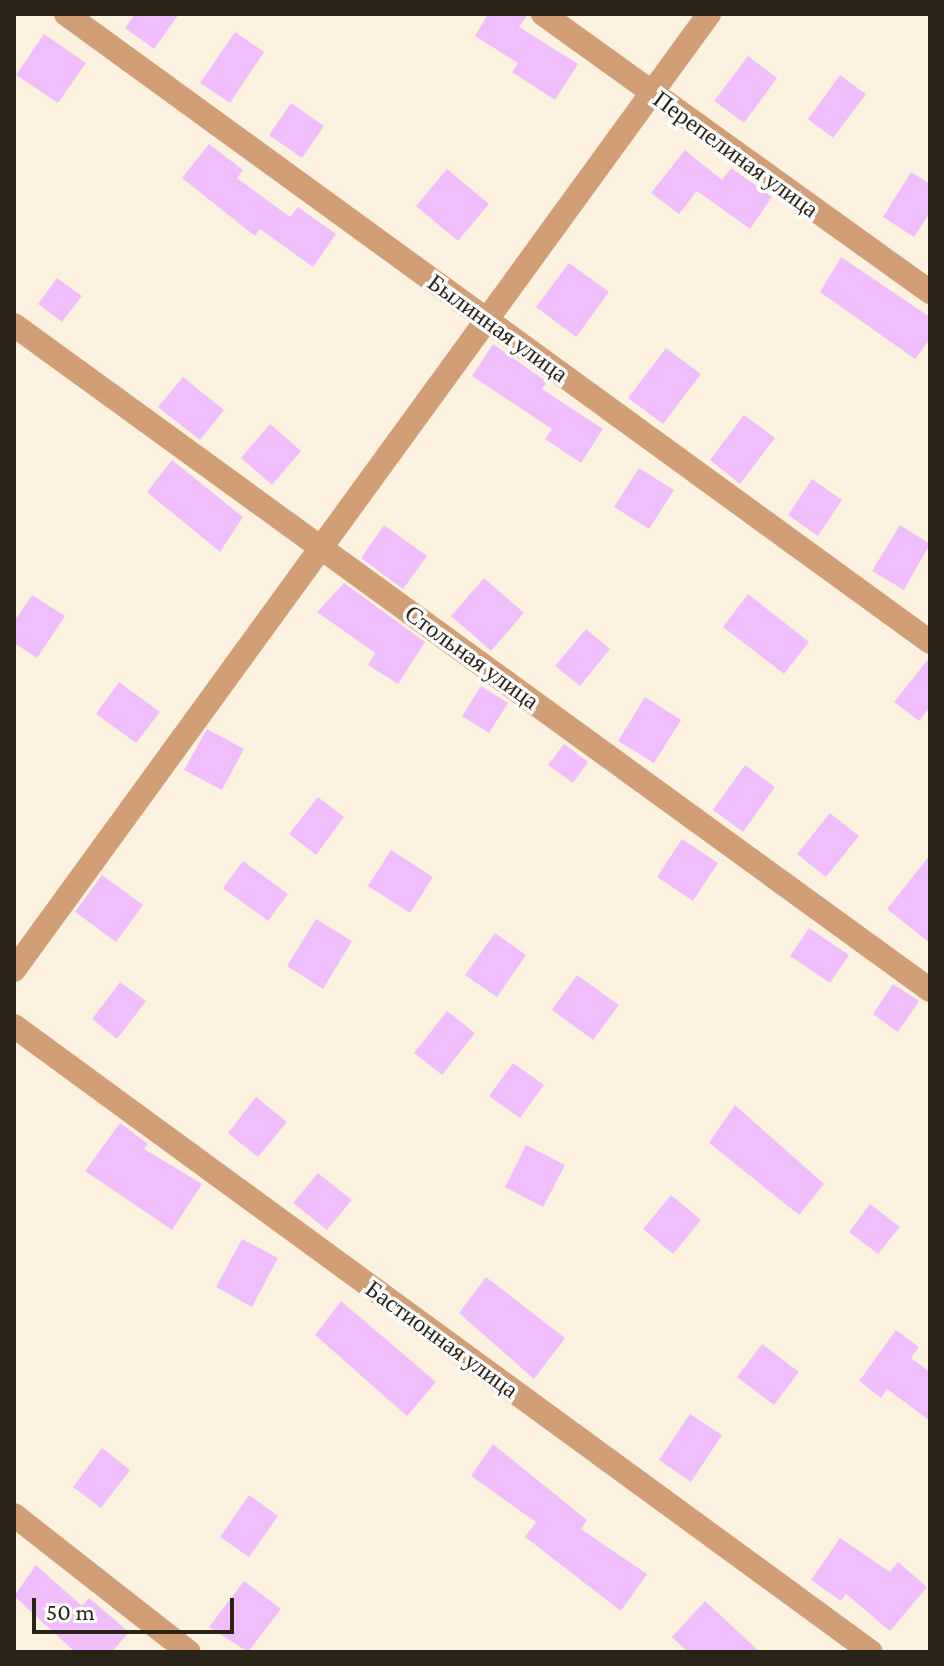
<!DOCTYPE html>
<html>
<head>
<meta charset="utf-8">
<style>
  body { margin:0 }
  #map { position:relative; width:944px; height:1666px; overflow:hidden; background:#fdf2e0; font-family:"Crimson Pro",serif }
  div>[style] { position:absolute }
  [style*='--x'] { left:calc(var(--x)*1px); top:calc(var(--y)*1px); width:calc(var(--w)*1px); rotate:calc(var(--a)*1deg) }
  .building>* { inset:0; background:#f1befd }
  .minor>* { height:24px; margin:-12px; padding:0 12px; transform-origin:12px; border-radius:12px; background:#d29e75 }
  span { translate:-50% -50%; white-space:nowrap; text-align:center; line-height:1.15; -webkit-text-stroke:7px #fff; paint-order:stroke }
  .street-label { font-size:24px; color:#292318 }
  .frame { position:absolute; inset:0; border:16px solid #292318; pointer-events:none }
  .scale { position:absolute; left:32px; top:1598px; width:202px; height:36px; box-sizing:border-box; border:4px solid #292318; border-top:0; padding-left:10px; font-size:24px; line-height:28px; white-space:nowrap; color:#292318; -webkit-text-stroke:6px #fff; paint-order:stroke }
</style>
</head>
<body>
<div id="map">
  <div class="building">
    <i style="clip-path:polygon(135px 14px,179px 14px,154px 49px,125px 28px)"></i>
    <i style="clip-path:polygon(488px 14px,528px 14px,519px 27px,578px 64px,555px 100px,512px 72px,518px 63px,475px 36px)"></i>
    <i style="clip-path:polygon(235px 32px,264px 52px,230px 103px,200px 83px)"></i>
    <i style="clip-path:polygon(44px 34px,86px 63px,58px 103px,16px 75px)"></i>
    <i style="clip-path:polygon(748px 56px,777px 78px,744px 123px,714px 101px)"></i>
    <i style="clip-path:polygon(840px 75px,866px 94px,833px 138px,808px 119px)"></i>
    <i style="clip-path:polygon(291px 103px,324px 126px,302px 158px,269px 135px)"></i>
    <i style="clip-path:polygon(209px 144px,243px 170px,237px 178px,290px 217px,298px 207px,336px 234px,313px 267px,260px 229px,255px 236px,182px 178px)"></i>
    <i style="clip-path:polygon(685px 150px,722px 180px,731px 168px,772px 197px,750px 229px,697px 191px,679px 214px,651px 193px)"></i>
    <i style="clip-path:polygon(447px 169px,489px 204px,458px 241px,416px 206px)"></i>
    <i style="clip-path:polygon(911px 172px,930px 184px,930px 213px,914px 237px,883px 217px)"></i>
    <i style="clip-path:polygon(841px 257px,930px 317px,930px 339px,915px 359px,820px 292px)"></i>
    <i style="clip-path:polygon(569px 263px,609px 292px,576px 337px,536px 307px)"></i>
    <i style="clip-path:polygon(57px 278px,82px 296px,62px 322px,38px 304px)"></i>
    <i style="clip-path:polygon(493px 344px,547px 382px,542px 389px,603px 429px,581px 463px,545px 439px,552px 429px,472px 376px)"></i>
    <i style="clip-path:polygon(666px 348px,701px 374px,663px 424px,628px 398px)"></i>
    <i style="clip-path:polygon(183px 377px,224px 410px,200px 440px,158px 407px)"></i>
    <i style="clip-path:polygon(744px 415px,775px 438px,740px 484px,710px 460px)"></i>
    <i style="clip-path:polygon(270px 424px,301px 451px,272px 485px,241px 458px)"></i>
    <i style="clip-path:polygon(172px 460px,243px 517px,220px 552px,147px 492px)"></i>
    <i style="clip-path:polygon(639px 468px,674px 490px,649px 529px,614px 507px)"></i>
    <i style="clip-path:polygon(812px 479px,842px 500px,818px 536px,788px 515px)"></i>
    <i style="clip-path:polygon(384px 525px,427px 556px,403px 589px,361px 558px)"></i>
    <i style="clip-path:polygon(900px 525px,930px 544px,904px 590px,872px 571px)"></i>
    <i style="clip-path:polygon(484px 578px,524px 613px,491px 651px,451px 616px)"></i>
    <i style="clip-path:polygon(344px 583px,425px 642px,398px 684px,368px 665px,375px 653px,317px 612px)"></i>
    <i style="clip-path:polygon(748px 594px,809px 642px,784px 674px,723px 627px)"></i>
    <i style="clip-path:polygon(32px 595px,65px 616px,37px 658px,14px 643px,14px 622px)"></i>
    <i style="clip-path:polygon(586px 629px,610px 649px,580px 686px,555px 666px)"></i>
    <i style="clip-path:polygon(930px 657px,930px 707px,919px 721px,894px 702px)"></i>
    <i style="clip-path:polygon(119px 682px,160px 712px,136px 743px,96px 714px)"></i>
    <i style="clip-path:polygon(481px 686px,508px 703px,489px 733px,462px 716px)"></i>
    <i style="clip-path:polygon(645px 697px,681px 720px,654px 763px,618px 741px)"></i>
    <i style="clip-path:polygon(207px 729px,244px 749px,222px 790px,184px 770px)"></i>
    <i style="clip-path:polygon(564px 744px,588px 762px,573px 783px,548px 765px)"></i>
    <i style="clip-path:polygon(745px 765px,775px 787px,743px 832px,713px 810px)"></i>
    <i style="clip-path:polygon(318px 797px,344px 817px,316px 855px,289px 834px)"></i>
    <i style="clip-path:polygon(830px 813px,859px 836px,826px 877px,797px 854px)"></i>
    <i style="clip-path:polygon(682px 839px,718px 863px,693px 901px,657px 877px)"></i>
    <i style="clip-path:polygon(391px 850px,433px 877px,410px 913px,368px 886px)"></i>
    <i style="clip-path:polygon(930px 855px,930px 943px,887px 909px)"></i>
    <i style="clip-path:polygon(243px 861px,288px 894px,268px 921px,223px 888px)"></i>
    <i style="clip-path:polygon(102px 875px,143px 905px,116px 942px,75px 912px)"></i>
    <i style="clip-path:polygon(316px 919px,352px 941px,323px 989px,287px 966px)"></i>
    <i style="clip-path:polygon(809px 928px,849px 955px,830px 983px,790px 956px)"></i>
    <i style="clip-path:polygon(495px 933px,526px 955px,497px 997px,465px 975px)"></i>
    <i style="clip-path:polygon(577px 975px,619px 1005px,593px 1040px,552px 1010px)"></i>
    <i style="clip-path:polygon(120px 982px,146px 1001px,117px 1039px,92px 1019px)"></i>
    <i style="clip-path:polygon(893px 984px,919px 1001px,898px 1032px,873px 1014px)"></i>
    <i style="clip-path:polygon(447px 1011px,475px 1033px,442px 1075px,414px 1053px)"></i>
    <i style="clip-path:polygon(513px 1063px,544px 1085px,520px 1118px,489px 1096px)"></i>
    <i style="clip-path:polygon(256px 1097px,287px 1122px,258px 1157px,228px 1133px)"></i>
    <i style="clip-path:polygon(735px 1105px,824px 1184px,799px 1215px,709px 1143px)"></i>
    <i style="clip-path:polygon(120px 1123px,148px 1144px,144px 1149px,202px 1184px,172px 1230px,85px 1171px)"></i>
    <i style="clip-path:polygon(526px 1145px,565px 1165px,543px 1207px,505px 1187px)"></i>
    <i style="clip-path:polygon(318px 1173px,352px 1200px,327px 1230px,293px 1203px)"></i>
    <i style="clip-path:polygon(671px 1195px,701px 1220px,673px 1254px,643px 1229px)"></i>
    <i style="clip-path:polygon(870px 1204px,900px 1227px,878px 1254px,849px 1232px)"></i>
    <i style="clip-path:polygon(242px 1239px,278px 1258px,252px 1307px,216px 1287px)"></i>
    <i style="clip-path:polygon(486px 1277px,565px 1338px,534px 1379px,459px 1313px)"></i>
    <i style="clip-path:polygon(341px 1301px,436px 1382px,407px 1416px,315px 1335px)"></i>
    <i style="clip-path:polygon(896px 1330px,919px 1347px,911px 1358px,930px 1372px,930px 1421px,887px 1389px,881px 1398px,859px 1381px)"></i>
    <i style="clip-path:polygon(762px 1344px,799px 1372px,774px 1405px,737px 1377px)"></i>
    <i style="clip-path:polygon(690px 1414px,722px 1435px,691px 1482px,659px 1460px)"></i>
    <i style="clip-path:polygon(493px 1444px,587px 1520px,581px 1529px,647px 1574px,621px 1611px,525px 1537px,536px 1522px,471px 1476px)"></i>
    <i style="clip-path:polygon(102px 1448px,130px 1470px,101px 1508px,73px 1487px)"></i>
    <i style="clip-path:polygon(249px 1495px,278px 1516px,249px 1557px,220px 1537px)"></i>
    <i style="clip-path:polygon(840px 1538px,890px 1572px,898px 1562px,927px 1587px,890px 1631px,846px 1594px,841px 1601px,811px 1580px)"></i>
    <i style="clip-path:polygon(36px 1565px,82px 1606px,89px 1598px,129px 1632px,112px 1652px,75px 1652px,14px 1596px)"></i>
    <i style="clip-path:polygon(244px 1581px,281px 1609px,248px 1652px,209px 1627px)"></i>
    <i style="clip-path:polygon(705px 1601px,760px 1652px,688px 1652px,672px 1637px)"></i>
  </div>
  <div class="minor">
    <i style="--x:66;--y:14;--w:1068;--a:36.01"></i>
    <i style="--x:543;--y:14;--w:477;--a:35.7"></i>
    <i style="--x:14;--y:325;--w:1132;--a:35.98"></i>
    <i style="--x:14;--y:970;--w:1182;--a:-53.98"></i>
    <i style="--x:14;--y:1026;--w:1061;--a:36.15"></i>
    <i style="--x:14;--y:1515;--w:222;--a:38.1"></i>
  </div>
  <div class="street-label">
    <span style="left:736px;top:154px;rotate:36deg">Перепелиная улица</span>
    <span style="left:498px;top:328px;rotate:36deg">Былинная улица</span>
    <span style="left:472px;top:657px;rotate:36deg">Стольная улица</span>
    <span style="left:442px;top:1339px;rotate:36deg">Бастионная улица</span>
  </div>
  <div class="frame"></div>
  <div class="scale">50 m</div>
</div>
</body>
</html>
